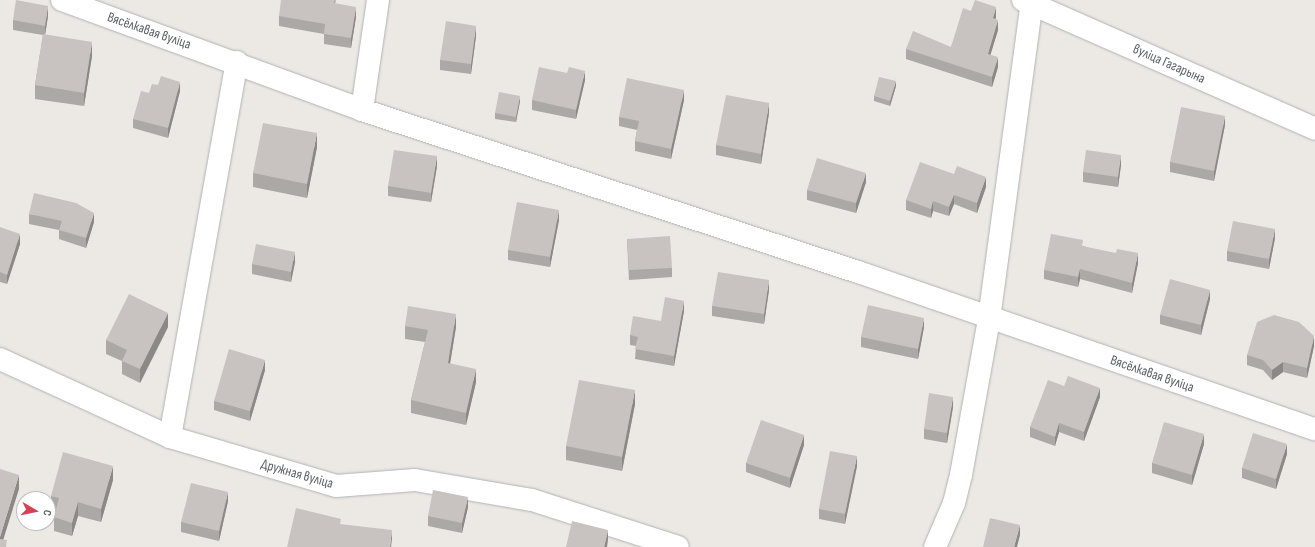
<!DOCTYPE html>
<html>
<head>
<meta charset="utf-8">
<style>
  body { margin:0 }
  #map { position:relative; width:1315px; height:547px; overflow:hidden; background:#ece8e4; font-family:"Sofia Sans Condensed",sans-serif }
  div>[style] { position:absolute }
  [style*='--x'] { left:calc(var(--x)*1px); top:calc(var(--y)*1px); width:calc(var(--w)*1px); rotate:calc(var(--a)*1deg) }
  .roads { filter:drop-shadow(0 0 1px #afb2b4) drop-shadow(0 0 1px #afb2b4) }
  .minor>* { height:22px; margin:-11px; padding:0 11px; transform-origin:11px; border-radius:11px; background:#fff }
  .wall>* { inset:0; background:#aca8a5 }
  .shaded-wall>* { inset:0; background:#8c8886 }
  .building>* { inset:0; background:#c8c3c0 }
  span { translate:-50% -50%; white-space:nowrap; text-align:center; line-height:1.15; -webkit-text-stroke:3.5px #fff; paint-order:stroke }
  .street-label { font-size:14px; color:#5c6062 }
  .north { position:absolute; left:16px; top:491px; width:40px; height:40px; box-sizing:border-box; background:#fff; border:1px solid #bebfc0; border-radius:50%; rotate:99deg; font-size:11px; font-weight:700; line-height:16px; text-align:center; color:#5c6062 }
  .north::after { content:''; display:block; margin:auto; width:14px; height:18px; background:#d44257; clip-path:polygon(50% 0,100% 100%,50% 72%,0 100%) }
</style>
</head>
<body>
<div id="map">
  <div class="roads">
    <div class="minor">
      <i style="--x:62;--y:0;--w:320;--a:20.1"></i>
      <i style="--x:362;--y:110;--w:522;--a:18.09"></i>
      <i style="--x:858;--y:272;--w:483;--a:19"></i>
      <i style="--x:1023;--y:0;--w:319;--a:23.8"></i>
      <i style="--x:362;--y:110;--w:111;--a:-81.7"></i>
      <i style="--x:0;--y:359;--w:187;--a:24.6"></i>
      <i style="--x:170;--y:437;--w:173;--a:16.4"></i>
      <i style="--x:336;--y:486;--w:79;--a:-4.3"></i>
      <i style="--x:415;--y:480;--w:119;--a:9.7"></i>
      <i style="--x:532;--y:500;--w:153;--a:17.8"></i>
      <i style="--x:170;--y:437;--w:381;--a:-79.9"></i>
      <i style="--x:935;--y:547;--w:48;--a:-66.6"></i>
      <i style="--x:954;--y:503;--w:29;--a:-76"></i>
      <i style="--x:961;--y:475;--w:158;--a:-79.8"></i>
      <i style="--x:989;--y:319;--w:322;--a:-82.3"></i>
    </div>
  </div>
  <div class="wall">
    <i style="clip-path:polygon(336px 0,335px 4px,356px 17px,351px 48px,324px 44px,324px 34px,279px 26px,279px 16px)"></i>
    <i style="clip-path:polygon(971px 11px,996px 17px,995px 19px,998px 30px,990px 55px,998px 67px,992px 87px,906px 59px,906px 49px,951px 47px)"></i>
    <i style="clip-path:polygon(48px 16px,45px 35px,92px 56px,84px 106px,35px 99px,35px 85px,43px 35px,13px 30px,13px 20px)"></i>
    <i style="clip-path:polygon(476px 36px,471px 74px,440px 70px,440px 60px)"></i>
    <i style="clip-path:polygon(585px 80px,576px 119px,532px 110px,532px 100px)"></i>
    <i style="clip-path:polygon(896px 86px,890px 106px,874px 101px,874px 96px)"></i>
    <i style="clip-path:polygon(180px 91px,168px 138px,133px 128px,133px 119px,149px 93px)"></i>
    <i style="clip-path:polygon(684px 100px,671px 159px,635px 151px,635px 141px,637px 130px,619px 126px,619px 117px)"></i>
    <i style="clip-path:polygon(520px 101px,516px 122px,495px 119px,495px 113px)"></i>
    <i style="clip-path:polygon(769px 113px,761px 164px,716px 155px,716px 145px)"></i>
    <i style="clip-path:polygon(1225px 125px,1214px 181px,1170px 172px,1170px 162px)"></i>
    <i style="clip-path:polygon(317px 147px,307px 198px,253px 187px,253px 173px)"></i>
    <i style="clip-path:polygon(1121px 165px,1118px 187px,1083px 182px,1083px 172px)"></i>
    <i style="clip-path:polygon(437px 166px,431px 202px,388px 196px,388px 186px)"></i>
    <i style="clip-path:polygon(866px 182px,856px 213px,807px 200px,807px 190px)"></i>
    <i style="clip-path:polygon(986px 187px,977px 213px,954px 204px,949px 216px,933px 211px,931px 218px,906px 210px,906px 200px)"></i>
    <i style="clip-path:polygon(29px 214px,94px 222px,86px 248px,59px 239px,59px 230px,29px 224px)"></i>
    <i style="clip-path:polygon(559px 220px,550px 267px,508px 260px,508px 250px)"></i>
    <i style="clip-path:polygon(0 227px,20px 244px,7px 284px,0 282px)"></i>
    <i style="clip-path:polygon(1275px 238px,1269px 269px,1227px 261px,1227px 251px)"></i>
    <i style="clip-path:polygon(627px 239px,672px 268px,672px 277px,629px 280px)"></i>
    <i style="clip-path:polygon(1083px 246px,1138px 263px,1132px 293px,1080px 279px,1078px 287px,1044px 279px,1044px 270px)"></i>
    <i style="clip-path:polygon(295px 262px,291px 282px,252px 274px,252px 264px)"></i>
    <i style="clip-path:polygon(769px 290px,764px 324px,712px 316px,712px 306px)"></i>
    <i style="clip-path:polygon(1210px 299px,1201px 335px,1160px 324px,1160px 315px)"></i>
    <i style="clip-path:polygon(684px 311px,674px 366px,635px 359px,636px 346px,630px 345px,630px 335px)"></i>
    <i style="clip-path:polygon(405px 326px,456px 327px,450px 363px,476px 382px,466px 425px,411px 413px,411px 400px,425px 342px,405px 339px)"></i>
    <i style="clip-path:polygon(168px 327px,140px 383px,122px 374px,122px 361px,106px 354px,106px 340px)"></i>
    <i style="clip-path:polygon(924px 327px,918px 359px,861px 347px,861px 337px)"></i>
    <i style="clip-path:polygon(1314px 346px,1307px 378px,1283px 372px,1272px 380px,1263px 370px,1247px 365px,1247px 355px)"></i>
    <i style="clip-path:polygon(265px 370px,250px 421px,214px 410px,214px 401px)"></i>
    <i style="clip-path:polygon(1064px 386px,1100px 397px,1084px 441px,1059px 432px,1055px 446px,1030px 437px,1030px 427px)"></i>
    <i style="clip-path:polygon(635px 404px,622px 471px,566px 460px,566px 446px)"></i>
    <i style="clip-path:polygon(953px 407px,947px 443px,924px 439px,924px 429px)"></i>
    <i style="clip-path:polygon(1204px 444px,1192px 485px,1152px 473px,1152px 463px)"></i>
    <i style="clip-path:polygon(804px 445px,790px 488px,746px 472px,746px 463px)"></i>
    <i style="clip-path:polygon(1287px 454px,1276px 489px,1242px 478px,1242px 468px)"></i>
    <i style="clip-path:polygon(857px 466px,845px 524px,819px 519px,819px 509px)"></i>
    <i style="clip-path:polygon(113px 480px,101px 522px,78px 516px,72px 536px,54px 531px,54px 517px,55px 511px,51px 510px,51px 496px)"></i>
    <i style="clip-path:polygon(228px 501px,219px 541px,181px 532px,181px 522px)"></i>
    <i style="clip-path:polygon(468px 507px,462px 533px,428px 526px,428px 516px)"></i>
  </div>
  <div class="shaded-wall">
    <i style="clip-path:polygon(48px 6px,48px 16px,45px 35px,45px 26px)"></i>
    <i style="clip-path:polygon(356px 7px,356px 17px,351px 48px,351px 38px)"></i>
    <i style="clip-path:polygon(996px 7px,996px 17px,993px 28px,993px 18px)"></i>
    <i style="clip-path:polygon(998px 20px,998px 30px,988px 63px,988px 54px)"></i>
    <i style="clip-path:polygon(476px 26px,476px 36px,471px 74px,471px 64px)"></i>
    <i style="clip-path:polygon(92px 42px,92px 56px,84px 106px,84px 93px)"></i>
    <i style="clip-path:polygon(998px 57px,998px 67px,992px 87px,992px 77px)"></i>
    <i style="clip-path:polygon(585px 71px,585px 80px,576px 119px,576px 110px)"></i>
    <i style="clip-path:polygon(896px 81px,896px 86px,890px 106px,890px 101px)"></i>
    <i style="clip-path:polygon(180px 82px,180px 91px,168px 138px,168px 128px)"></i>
    <i style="clip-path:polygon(684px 90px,684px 100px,671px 159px,671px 149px)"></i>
    <i style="clip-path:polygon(520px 96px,520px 101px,516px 122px,516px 117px)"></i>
    <i style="clip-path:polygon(769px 103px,769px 113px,761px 164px,761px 154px)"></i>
    <i style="clip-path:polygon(1225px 116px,1225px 125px,1214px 181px,1214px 171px)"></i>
    <i style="clip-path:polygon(317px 133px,317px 147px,307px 198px,307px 184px)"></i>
    <i style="clip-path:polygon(1121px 155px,1121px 165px,1118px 187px,1118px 177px)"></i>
    <i style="clip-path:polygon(437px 156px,437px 166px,431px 202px,431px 193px)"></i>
    <i style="clip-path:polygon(866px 173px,866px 182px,856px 213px,856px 203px)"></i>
    <i style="clip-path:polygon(986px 177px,986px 187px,977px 213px,977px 203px)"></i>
    <i style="clip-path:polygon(954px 195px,954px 204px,949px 216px,949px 207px)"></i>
    <i style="clip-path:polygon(933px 201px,933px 211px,931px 218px,931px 209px)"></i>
    <i style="clip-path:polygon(559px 210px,559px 220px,550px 267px,550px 257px)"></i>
    <i style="clip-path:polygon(94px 213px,94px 222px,86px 248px,86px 238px)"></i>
    <i style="clip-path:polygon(1275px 229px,1275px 238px,1269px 269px,1269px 259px)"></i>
    <i style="clip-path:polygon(20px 234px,20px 244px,7px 284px,7px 275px)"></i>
    <i style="clip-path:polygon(295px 252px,295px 262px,291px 282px,291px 272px)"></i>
    <i style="clip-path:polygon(1138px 253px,1138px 263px,1132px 293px,1132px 283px)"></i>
    <i style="clip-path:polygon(1080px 269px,1080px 279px,1078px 287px,1078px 277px)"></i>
    <i style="clip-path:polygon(769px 280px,769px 290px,764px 324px,764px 314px)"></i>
    <i style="clip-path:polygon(1210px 290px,1210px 299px,1201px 335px,1201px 325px)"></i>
    <i style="clip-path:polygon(684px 301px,684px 311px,674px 366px,674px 356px)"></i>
    <i style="clip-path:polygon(168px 313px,168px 327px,140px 383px,140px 369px)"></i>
    <i style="clip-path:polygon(456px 314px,456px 327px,448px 376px,448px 363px)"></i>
    <i style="clip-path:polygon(924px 318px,924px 327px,918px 359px,918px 349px)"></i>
    <i style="clip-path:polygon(1314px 336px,1314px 346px,1307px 378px,1307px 368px)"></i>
    <i style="clip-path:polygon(265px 360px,265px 370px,250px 421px,250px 411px)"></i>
    <i style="clip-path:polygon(1283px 362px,1283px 372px,1272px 380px,1272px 370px)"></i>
    <i style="clip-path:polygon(476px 369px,476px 382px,466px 425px,466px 413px)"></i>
    <i style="clip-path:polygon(1100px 388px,1100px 397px,1084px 441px,1084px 432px)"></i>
    <i style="clip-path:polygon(635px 390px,635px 404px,622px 471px,622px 457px)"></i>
    <i style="clip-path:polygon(953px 397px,953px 407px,947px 443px,947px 433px)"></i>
    <i style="clip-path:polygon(1059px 423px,1059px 432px,1055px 446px,1055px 437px)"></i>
    <i style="clip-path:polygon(1204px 434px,1204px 444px,1192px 485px,1192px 475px)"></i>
    <i style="clip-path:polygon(804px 435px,804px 445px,790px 488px,790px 478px)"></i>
    <i style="clip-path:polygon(1287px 444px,1287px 454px,1276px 489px,1276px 479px)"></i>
    <i style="clip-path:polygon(857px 456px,857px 466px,845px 524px,845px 514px)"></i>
    <i style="clip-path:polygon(113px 466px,113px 480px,101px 522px,101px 509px)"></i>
    <i style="clip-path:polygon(19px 475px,19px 489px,1px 547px,0 547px,0 537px)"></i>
    <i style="clip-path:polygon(228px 492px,228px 501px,219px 541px,219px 531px)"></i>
    <i style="clip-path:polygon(468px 497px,468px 507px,462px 533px,462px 523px)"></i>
    <i style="clip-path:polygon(78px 502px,78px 516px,72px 536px,72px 523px)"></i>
    <i style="clip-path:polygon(1020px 525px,1020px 535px,1017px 547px,1014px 547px)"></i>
    <i style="clip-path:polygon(392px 530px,392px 539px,391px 547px,390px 547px)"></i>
    <i style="clip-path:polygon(608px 530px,608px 540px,607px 547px,604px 547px)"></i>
  </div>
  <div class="building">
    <i style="clip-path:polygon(16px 0,48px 6px,45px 26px,13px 20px)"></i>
    <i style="clip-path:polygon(281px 0,334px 0,334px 3px,356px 7px,351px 38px,324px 34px,325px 24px,279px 16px)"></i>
    <i style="clip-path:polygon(975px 0,996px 7px,993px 18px,998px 20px,988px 54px,998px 57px,992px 77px,906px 49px,913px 31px,951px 47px,963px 8px,971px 11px)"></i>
    <i style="clip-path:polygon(446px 21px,476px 26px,471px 64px,440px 60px)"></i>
    <i style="clip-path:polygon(43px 34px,92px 42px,84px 93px,35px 85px)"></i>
    <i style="clip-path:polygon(539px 67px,567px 73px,569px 67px,585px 71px,576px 110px,532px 100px)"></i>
    <i style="clip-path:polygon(161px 76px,180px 82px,168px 128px,133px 119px,141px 91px,149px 93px,152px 84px,158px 85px)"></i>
    <i style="clip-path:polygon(879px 77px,896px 81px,890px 101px,874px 96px)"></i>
    <i style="clip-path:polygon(627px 78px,684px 90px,671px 149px,635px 141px,639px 121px,619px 117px)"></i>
    <i style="clip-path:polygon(499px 92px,520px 96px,516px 117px,495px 113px)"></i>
    <i style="clip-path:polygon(726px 95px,769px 103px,761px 154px,716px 145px)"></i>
    <i style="clip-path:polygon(1181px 107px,1225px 116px,1214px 171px,1170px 162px)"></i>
    <i style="clip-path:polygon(263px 123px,317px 133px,307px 184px,253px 173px)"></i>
    <i style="clip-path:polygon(394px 150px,437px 156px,431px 193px,388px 186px)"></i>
    <i style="clip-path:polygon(1086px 150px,1121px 155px,1118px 177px,1083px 172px)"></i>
    <i style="clip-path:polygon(817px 158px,866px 173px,856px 203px,807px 190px)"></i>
    <i style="clip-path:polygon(920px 162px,954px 174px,957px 166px,986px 177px,977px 203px,954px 195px,949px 207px,933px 201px,931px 209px,906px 200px)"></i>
    <i style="clip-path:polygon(34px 193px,76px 203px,94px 213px,86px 238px,59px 230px,62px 221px,29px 214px)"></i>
    <i style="clip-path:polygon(517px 202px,559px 210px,550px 257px,508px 250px)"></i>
    <i style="clip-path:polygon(1233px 221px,1275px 229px,1269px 259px,1227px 251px)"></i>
    <i style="clip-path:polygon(0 227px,20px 234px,7px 275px,0 272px)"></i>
    <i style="clip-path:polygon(1051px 234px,1083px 240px,1082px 246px,1116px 253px,1117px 249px,1138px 253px,1132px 283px,1080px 269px,1078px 277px,1044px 270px)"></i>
    <i style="clip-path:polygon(670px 236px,672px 268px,629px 270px,627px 239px)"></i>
    <i style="clip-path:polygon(256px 244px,295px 252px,291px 272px,252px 264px)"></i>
    <i style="clip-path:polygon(718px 272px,769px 280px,764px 314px,712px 306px)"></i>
    <i style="clip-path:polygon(1170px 279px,1210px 290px,1201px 325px,1160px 315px)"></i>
    <i style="clip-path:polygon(129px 294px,168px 313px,140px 369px,122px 361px,127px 350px,106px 340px)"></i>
    <i style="clip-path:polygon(665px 297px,684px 301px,674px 356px,635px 349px,638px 337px,630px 335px,633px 316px,661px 321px)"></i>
    <i style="clip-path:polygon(868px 305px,924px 318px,918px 349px,861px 337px)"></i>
    <i style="clip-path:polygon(408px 306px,456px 314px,448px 363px,476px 369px,466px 413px,411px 400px,428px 330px,405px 326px)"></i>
    <i style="clip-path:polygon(1274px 315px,1299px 322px,1314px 336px,1307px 368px,1283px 362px,1272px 370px,1263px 360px,1247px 355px,1257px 322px)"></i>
    <i style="clip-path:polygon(229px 349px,265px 360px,250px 411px,214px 401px)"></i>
    <i style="clip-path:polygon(1068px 376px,1100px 388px,1084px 432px,1059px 423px,1055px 437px,1030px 427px,1048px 380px,1064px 386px)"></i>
    <i style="clip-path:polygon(579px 380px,635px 390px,622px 457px,566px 446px)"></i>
    <i style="clip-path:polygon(929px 393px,953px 397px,947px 433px,924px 429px)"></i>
    <i style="clip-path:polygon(761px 420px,804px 435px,790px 478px,746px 463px)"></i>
    <i style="clip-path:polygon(1164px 422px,1204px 434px,1192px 475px,1152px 463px)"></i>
    <i style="clip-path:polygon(1253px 433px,1287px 444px,1276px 479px,1242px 468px)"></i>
    <i style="clip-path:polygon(830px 451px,857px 456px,845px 514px,819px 509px)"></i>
    <i style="clip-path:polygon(63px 452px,113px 466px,101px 509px,78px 502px,72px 523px,54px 517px,59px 498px,51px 496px)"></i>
    <i style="clip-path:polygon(0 469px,19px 475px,0 537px)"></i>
    <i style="clip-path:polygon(191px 483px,228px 492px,219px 531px,181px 522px)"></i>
    <i style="clip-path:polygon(433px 490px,468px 497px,462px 523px,428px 516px)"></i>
    <i style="clip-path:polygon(296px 508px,341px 519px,340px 524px,392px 530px,390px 547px,287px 547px)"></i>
    <i style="clip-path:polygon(990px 518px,1020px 525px,1014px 547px,983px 547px)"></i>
    <i style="clip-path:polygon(572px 521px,608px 530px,604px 547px,566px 547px)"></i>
    <i style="clip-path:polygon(0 539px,7px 540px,6px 547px,0 547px)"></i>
  </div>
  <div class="street-label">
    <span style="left:149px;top:31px;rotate:19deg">Вясёлкавая вуліца</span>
    <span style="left:1169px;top:64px;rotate:24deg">вуліца Гагарына</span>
    <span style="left:1152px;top:374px;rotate:19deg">Вясёлкавая вуліца</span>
    <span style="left:297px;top:474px;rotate:16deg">Дружная вуліца</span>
  </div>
  <div class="north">С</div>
</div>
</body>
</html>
